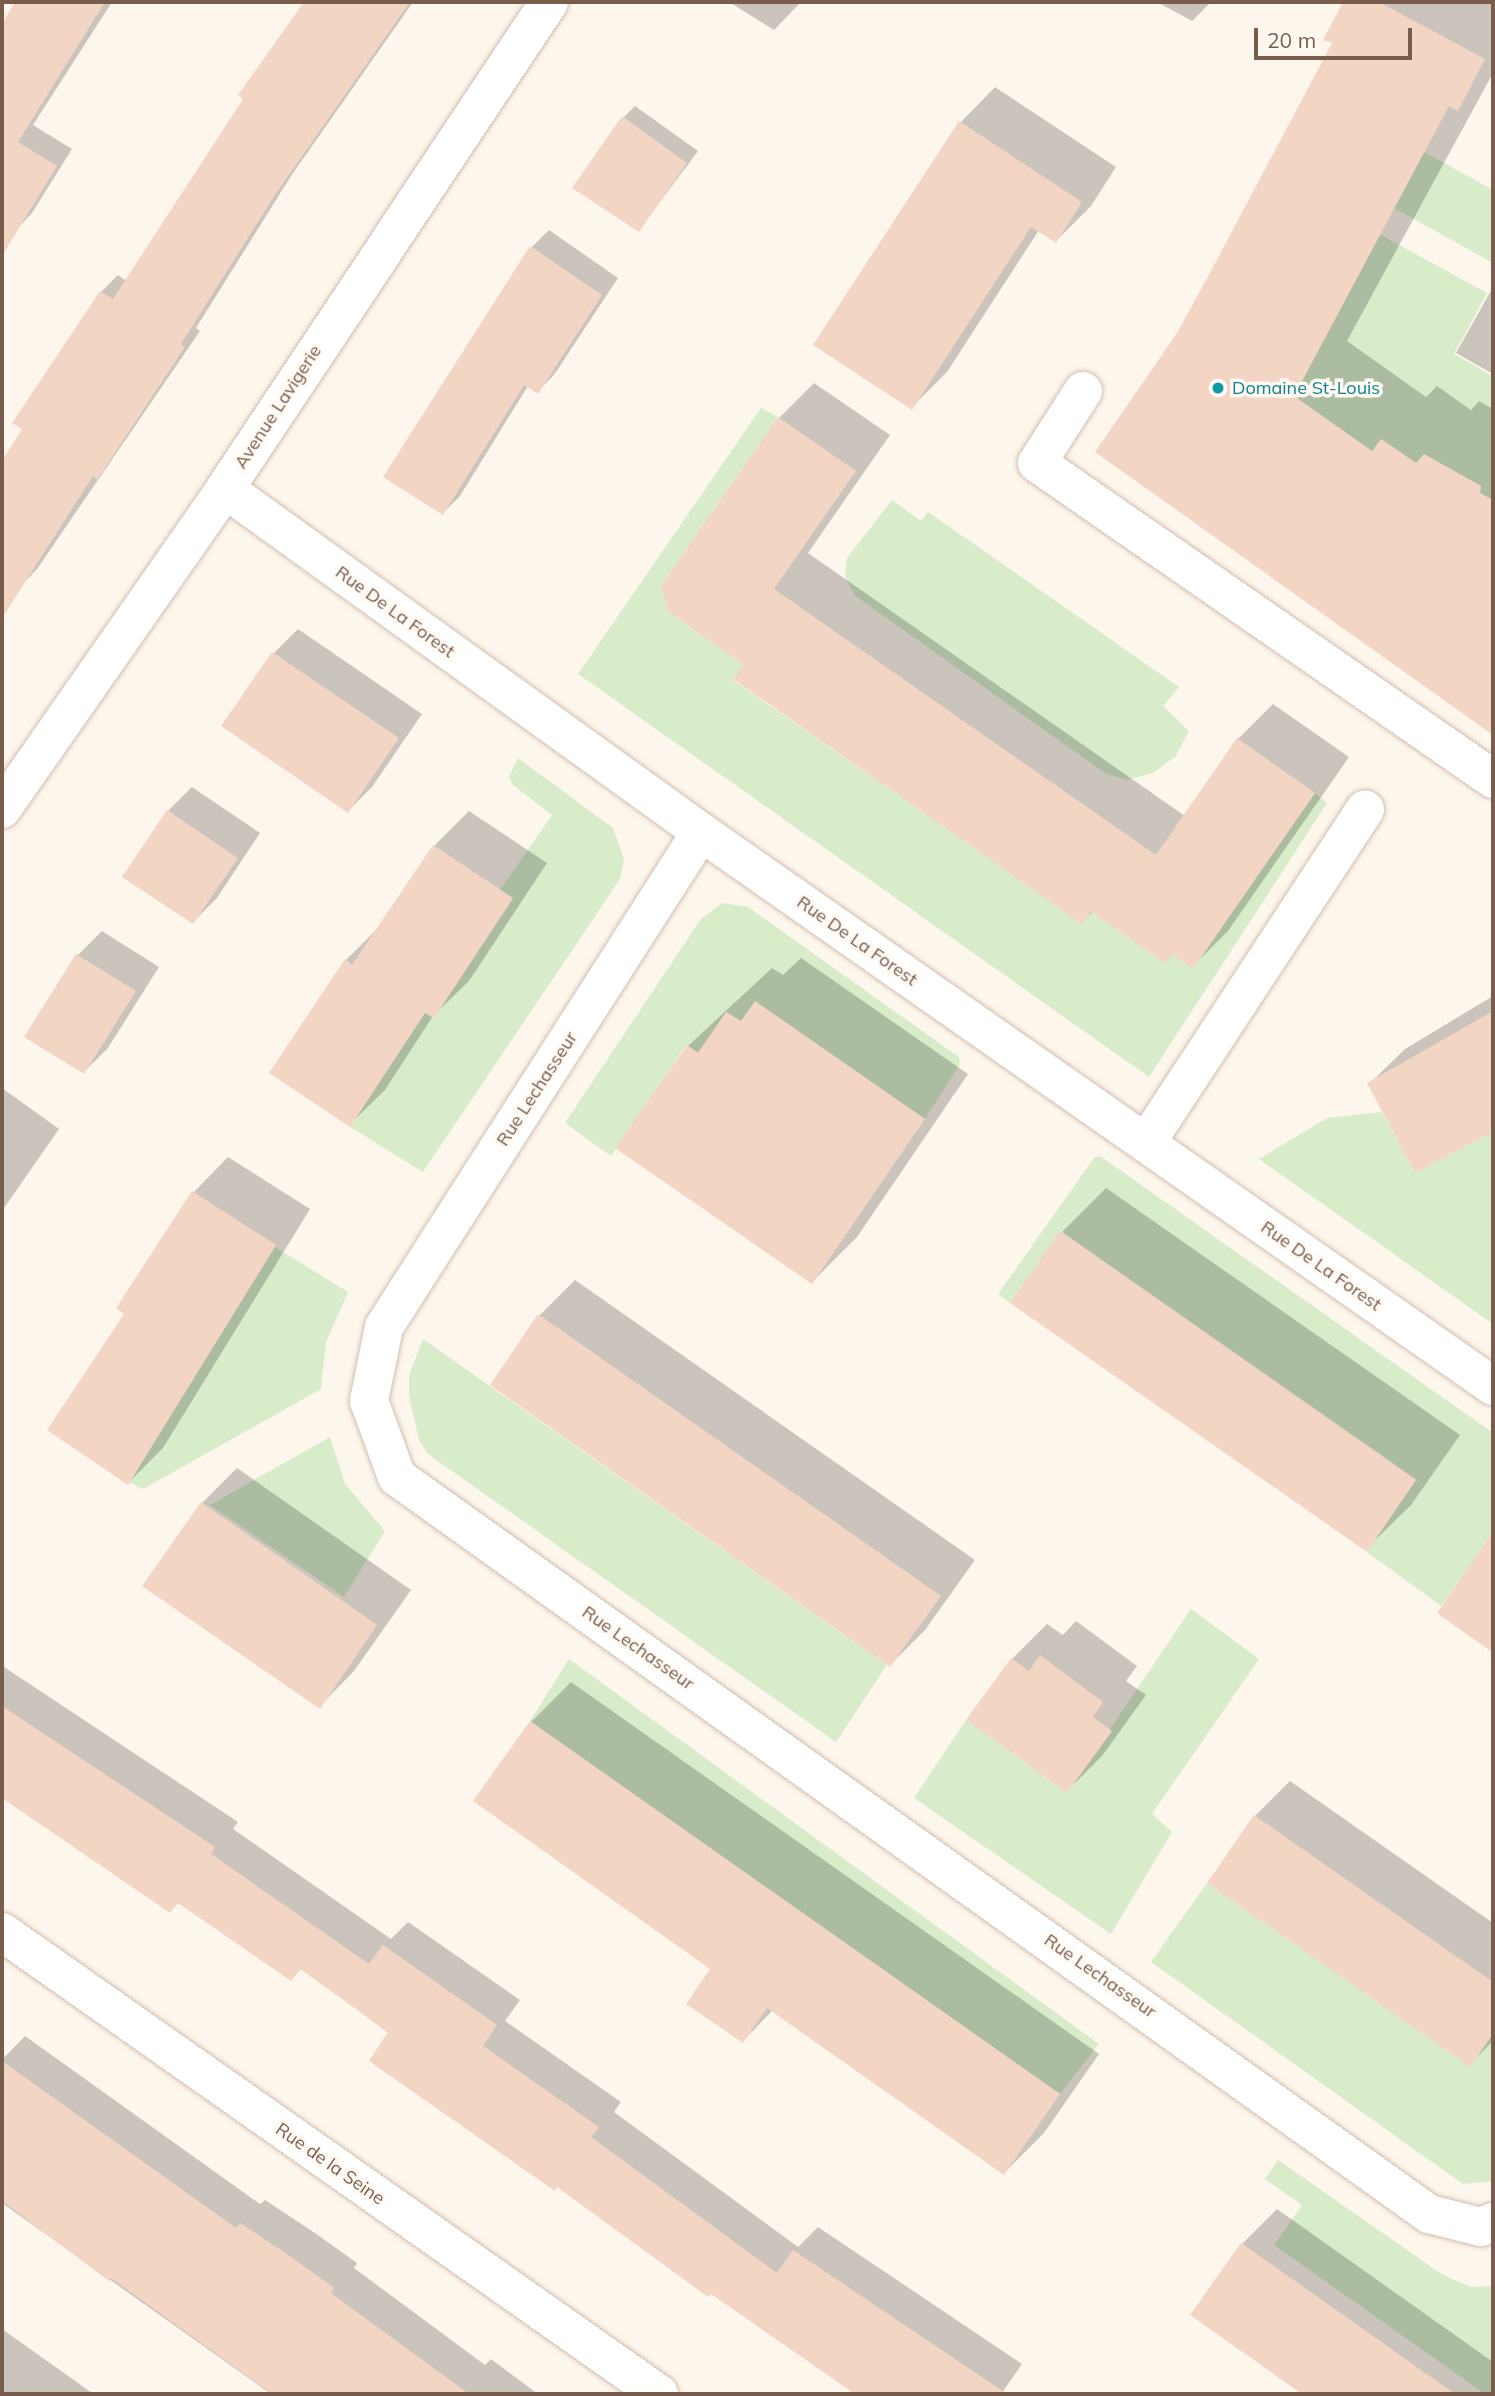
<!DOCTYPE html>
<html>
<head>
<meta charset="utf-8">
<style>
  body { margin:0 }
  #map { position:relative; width:1495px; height:2396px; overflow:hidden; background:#fdf6ec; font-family:Mulish,sans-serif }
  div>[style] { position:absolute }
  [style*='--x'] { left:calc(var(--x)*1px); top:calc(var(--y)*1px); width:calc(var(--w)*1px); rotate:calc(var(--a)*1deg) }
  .green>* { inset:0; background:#d8ecc9 }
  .shadow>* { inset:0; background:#0003 }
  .building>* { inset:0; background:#f3d5c3 }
  .roads { filter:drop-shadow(0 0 2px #d1beb0) drop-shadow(0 0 2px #d1beb0) }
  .minor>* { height:38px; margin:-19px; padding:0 19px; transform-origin:19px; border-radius:19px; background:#fff }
  .dots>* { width:19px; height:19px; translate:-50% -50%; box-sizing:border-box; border:4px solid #fffaf3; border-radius:50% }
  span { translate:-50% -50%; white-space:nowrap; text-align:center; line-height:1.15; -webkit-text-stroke:7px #fffaf3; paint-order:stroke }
  .culture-label { font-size:18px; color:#0d838f }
  .left { translate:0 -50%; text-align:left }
  .street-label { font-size:18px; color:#7a5c4d }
  .frame { position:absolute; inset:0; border:4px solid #7a5c4d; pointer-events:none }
  .scale { position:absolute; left:1254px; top:28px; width:158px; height:32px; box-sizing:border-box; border:4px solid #7a5c4d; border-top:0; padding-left:9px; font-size:21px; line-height:24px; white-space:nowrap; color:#7a5c4d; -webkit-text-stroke:5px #fffaf3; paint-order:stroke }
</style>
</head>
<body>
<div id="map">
  <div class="green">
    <i style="clip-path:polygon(1424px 152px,1493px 190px,1493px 263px,1394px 208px)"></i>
    <i style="clip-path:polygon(1379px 234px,1487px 293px,1454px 354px,1493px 376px,1493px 500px,1480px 493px,1481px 486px,1424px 455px,1416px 463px,1382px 439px,1372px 451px,1275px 433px)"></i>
    <i style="clip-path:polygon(761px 408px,778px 417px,660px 587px,670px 613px,744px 665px,733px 680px,1082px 923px,1091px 911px,1165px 963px,1172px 954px,1193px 968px,1315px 793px,1327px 803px,1149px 1077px,578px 674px)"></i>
    <i style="clip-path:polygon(892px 500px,921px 521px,928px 512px,1179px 687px,1163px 706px,1189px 731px,1176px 756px,1153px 773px,1126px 780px,1105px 773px,854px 595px,845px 576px,847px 558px)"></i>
    <i style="clip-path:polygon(518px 758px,613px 828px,624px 859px,620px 879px,423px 1172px,350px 1127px,425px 1013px,434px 1018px,513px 899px,500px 890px,552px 815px,513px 785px,509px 777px)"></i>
    <i style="clip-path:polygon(722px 903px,748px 907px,959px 1057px,960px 1064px,925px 1119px,755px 1002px,741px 1021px,726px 1012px,698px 1053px,686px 1045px,611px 1156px,565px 1123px,701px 919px)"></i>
    <i style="clip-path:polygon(1382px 1112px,1415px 1173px,1493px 1132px,1493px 1324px,1259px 1159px,1327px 1118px)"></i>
    <i style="clip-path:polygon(1100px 1156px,1493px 1433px,1493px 1534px,1441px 1606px,1367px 1552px,1416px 1479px,1061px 1231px,1010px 1303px,998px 1294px,1094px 1158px)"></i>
    <i style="clip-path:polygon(275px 1247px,348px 1292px,326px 1342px,321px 1389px,143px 1489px,129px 1482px)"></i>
    <i style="clip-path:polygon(423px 1339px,887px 1665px,836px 1742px,428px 1454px,419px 1440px,409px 1396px,409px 1375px)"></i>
    <i style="clip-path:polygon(330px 1437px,345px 1484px,385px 1531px,344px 1597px,210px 1505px)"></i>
    <i style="clip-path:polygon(1191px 1609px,1259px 1659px,1152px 1814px,1172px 1832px,1111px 1934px,914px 1798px,966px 1720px,1067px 1793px)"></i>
    <i style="clip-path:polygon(569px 1659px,1099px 2044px,1060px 2094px,530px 1721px)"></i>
    <i style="clip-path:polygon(1207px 1883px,1470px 2066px,1493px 2034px,1493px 2181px,1463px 2184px,1151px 1962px)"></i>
    <i style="clip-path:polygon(1278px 2160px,1443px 2275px,1471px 2287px,1493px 2286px,1493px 2394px,1485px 2394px,1274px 2245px,1302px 2205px,1265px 2179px)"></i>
  </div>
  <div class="shadow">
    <i style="clip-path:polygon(18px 2px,112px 2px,33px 125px,72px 149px,32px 213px,16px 230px,2px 221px,2px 28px)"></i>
    <i style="clip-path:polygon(306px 2px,413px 2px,291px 176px,196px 328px,200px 331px,37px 569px,21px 586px,5px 576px,2px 582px,2px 464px,24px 429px,15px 422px,101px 292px,118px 275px,126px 281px,245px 98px,241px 95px)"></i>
    <i style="clip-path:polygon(729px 2px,801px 2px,774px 30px)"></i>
    <i style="clip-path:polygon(1157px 2px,1211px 2px,1192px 21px)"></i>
    <i style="clip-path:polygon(1345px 2px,1493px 2px,1493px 73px,1347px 341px,1426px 397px,1437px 386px,1471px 410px,1479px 401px,1493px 409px,1493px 732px,1097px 451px,1179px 334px,1334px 42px,1325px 39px)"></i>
    <i style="clip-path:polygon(995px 87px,1116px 167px,1091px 206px,1056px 241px,1039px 230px,947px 372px,912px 407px,960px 123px)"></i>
    <i style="clip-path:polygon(635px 106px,698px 151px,639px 230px,623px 118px)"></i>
    <i style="clip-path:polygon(549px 230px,618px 278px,554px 375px,537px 392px,528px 386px,460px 496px,443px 513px,386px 477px,532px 247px)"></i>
    <i style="clip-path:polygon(1493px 287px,1493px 374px,1456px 353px)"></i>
    <i style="clip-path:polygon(814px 383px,890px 435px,808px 553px,1185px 816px,1238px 739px,1273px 704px,1349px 757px,1228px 931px,1193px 966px,1174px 953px,1165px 961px,1093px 911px,1082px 921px,746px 664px,779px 418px)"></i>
    <i style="clip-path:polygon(298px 629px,422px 714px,372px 787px,348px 811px,274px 653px)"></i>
    <i style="clip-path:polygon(192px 787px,260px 833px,217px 898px,193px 922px,168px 811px)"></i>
    <i style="clip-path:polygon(469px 811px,547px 863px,469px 981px,433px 1016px,385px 1090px,349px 1125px,346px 960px,381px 925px,434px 846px)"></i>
    <i style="clip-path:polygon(102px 931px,159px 967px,108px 1048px,84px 1072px,27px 1036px,78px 955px)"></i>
    <i style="clip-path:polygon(801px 958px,968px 1074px,857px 1237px,812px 1282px,618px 1147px,688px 1046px,772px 968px,783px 975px)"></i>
    <i style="clip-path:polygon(1493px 996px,1493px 1130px,1416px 1171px,1369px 1084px,1405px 1049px)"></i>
    <i style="clip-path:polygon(2px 1088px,59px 1129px,2px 1211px)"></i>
    <i style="clip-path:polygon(228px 1157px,310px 1209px,163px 1448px,128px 1483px,126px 1313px,193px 1193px)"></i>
    <i style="clip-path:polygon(1106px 1188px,1460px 1435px,1411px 1505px,1366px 1549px,1062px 1232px)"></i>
    <i style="clip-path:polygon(575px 1280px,975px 1560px,925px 1630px,890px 1665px,492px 1385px,540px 1315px)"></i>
    <i style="clip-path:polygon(237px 1468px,411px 1590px,354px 1671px,319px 1707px,202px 1503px)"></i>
    <i style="clip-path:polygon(1493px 1535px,1493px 1651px,1439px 1612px)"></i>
    <i style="clip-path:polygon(1076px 1621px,1137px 1666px,1126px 1681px,1146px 1695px,1102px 1756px,1067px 1791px,1012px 1659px,1047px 1624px,1063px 1635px)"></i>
    <i style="clip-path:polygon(4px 1667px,238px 1822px,233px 1829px,391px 1939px,408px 1922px,520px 2000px,505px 2021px,621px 2102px,614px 2112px,798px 2247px,818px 2227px,1022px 2364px,1001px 2394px,869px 2394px,302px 1968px,291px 1979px,179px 1902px,170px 1911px,2px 1795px)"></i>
    <i style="clip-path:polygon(571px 1682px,1099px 2054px,1044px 2133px,1004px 2173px,773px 2010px,743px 2041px,713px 1969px,531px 1722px)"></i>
    <i style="clip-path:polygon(1290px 1781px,1493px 1923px,1493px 2041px,1470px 2064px,1255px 1816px)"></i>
    <i style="clip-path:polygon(25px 2036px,260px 2204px,265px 2200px,315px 2233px,357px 2263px,354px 2268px,485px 2365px,491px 2359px,538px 2394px,271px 2394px,2px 2203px,2px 2060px)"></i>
    <i style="clip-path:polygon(1277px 2209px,1493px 2362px,1493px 2394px,1305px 2394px,1193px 2315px,1242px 2244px)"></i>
    <i style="clip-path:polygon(2px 2329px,88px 2390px,93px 2394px,2px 2394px)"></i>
  </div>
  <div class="building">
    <i style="clip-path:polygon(15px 2px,105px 2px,18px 142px,57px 166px,2px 256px,2px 24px)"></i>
    <i style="clip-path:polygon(304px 2px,410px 2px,275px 195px,181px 344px,185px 347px,97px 480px,93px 476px,2px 618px,2px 461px,22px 429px,12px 423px,100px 291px,113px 299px,243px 99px,238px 95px)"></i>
    <i style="clip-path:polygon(1343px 2px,1379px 2px,1485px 59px,1458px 111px,1449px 106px,1294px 396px,1372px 451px,1381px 439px,1416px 463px,1424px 454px,1481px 486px,1480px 493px,1493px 500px,1493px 735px,1095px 452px,1177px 333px,1212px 269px,1332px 43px,1323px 40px)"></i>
    <i style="clip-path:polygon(622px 116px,687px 163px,639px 232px,572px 188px)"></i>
    <i style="clip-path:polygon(959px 121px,1082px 202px,1056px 243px,1031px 227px,912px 410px,813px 345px)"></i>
    <i style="clip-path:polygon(530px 246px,602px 295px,538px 394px,524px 385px,443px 515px,383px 477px)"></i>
    <i style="clip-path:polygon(778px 417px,856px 471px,774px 589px,1156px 855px,1237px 738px,1315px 793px,1193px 969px,1172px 954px,1166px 964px,1091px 911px,1082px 924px,733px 679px,744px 665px,670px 613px,660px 587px)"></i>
    <i style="clip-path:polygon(272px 652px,399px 738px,348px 813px,221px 726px)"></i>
    <i style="clip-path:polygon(167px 810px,238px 858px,193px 924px,122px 877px)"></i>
    <i style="clip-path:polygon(433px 845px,513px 898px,434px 1018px,425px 1013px,350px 1127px,269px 1073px,345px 959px,352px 965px)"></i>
    <i style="clip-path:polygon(76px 954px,136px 991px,84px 1074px,24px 1037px)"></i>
    <i style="clip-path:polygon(755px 1001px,925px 1119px,812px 1284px,615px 1148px,687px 1045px,698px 1053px,726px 1012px,741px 1021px)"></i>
    <i style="clip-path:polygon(1493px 1011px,1493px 1132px,1415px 1173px,1367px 1083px)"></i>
    <i style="clip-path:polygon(192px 1191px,276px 1245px,128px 1485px,47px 1430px,124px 1314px,116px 1308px)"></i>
    <i style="clip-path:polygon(1060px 1231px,1416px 1480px,1367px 1552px,1010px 1303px)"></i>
    <i style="clip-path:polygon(538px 1314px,941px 1596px,890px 1667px,490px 1385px)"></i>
    <i style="clip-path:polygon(201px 1502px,377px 1625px,320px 1709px,142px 1586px)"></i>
    <i style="clip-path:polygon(1493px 1532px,1493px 1653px,1437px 1613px)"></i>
    <i style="clip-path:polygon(1040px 1655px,1103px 1702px,1093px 1717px,1112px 1731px,1067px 1793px,966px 1720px,1011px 1658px,1029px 1671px)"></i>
    <i style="clip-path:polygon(2px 1706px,215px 1847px,211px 1854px,369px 1964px,383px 1945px,497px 2025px,483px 2046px,599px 2127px,591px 2137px,777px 2273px,793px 2250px,1007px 2394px,855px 2394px,711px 2294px,708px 2297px,557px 2187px,555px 2191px,369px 2061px,388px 2032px,300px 1969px,291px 1981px,178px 1903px,170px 1913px,2px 1798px)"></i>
    <i style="clip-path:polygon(530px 1721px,1060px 2094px,1004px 2175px,767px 2008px,743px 2043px,686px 2004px,710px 1969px,473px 1801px)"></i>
    <i style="clip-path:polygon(1254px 1815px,1493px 1982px,1493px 2034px,1470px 2067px,1207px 1883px)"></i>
    <i style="clip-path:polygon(2px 2061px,236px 2228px,240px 2223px,290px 2256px,334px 2288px,331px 2293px,469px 2394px,272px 2394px,111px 2278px,109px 2281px,2px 2201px)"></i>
    <i style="clip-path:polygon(1241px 2243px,1264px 2259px,1455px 2394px,1302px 2394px,1190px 2315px)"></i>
  </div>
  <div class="roads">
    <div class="minor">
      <i style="--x:1083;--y:391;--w:85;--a:122.6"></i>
      <i style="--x:1037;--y:463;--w:555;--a:34.72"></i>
      <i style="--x:225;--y:489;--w:587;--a:35.78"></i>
      <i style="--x:701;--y:832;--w:967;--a:34.97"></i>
      <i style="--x:2;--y:809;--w:390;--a:-55.1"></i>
      <i style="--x:225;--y:489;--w:585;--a:-56.36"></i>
      <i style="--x:701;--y:832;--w:588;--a:122.64"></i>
      <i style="--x:384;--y:1327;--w:76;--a:101.5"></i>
      <i style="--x:369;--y:1401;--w:81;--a:69.8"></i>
      <i style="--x:397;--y:1477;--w:1268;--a:35.53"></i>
      <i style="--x:1429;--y:2214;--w:54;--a:14"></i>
      <i style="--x:1481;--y:2227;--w:13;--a:-23"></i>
      <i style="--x:1146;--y:1143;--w:399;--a:-56.7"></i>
      <i style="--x:2;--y:1932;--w:803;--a:35.11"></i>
    </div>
  </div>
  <div class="dots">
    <i style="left:1218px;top:388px;background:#0f9aa8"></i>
  </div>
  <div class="culture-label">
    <span class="left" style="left:1232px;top:388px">Domaine St-Louis</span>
  </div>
  <div class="street-label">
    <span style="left:278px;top:407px;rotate:-57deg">Avenue Lavigerie</span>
    <span style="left:395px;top:612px;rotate:36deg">Rue De La Forest</span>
    <span style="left:857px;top:941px;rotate:35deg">Rue De La Forest</span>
    <span style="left:537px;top:1089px;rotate:-57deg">Rue Lechasseur</span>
    <span style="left:1321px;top:1266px;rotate:35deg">Rue De La Forest</span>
    <span style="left:638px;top:1648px;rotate:35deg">Rue Lechasseur</span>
    <span style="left:1100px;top:1976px;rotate:35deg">Rue Lechasseur</span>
    <span style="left:330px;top:2164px;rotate:35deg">Rue de la Seine</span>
  </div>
  <div class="frame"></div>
  <div class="scale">20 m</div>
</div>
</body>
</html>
